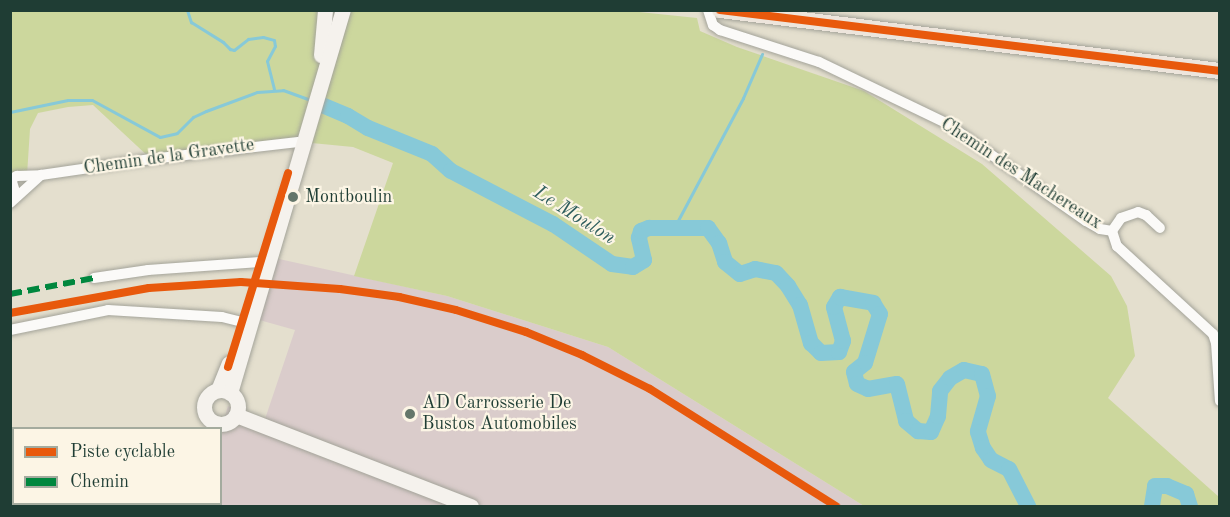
<!DOCTYPE html>
<html>
<head>
<meta charset="utf-8">
<style>
  body { margin:0 }
  #map { position:relative; width:1230px; height:517px; overflow:hidden; background:#e4dfce; font-family:"Old Standard TT",serif }
  div>[style] { position:absolute }
  [style*='--x'] { left:calc(var(--x)*1px); top:calc(var(--y)*1px); width:calc(var(--w)*1px); rotate:calc(var(--a)*1deg) }
  .industrial>* { inset:0; background:#dacccb }
  .green>* { inset:0; background:#ccd79d }
  .stream>* { height:3px; margin:-1.5px; padding:0 1.5px; transform-origin:1.5px; border-radius:1.5px; background:#87c9d8 }
  .river>* { height:16px; margin:-8px; padding:0 8px; transform-origin:8px; border-radius:8px; background:#87c9d8 }
  .roads { filter:drop-shadow(0 0 2px #a3a399) drop-shadow(0 0 2px #a3a399) }
  .minor>* { height:10px; margin:-5px; padding:0 5px; transform-origin:5px; border-radius:5px; background:#fbfaf8 }
  .secondary>* { height:15px; margin:-7.5px; padding:0 7.5px; transform-origin:7.5px; border-radius:7.5px; background:#f5f2ed }
  .secondary>.ring { margin:-7.5px; padding:0; box-sizing:content-box; background:none; border:15px solid #f5f2ed; border-radius:50% }
  .primary>* { height:16px; margin:-8px; padding:0 8px; transform-origin:8px; border-radius:8px; background:#ede5dc }
  .quiet>* { height:6px; margin-top:-3px; transform-origin:0; background:repeating-linear-gradient(90deg,#00873e 0 12px,transparent 0 18px) }
  .cycleway>* { height:8px; margin:-4px; padding:0 4px; transform-origin:4px; border-radius:4px; background:#e8590c }
  .dots>* { width:16px; height:16px; translate:-50% -50%; box-sizing:border-box; border:3px solid #fcf5e5; border-radius:50% }
  span { translate:-50% -50%; white-space:nowrap; text-align:center; line-height:1.15; -webkit-text-stroke:4.5px #fcf5e5; paint-order:stroke }
  .street-label { font-size:18px; color:#1f3d34 }
  .poi-label { font-size:18px; color:#1f3d34 }
  .left { translate:0 -50%; text-align:left }
  .water-label { font-size:20px; color:#2f5e5e; font-style:italic }
  .frame { position:absolute; inset:0; border:12px solid #1f3d34; pointer-events:none }
  .legend { position:absolute; left:12px; top:427px; width:210px; height:78px; box-sizing:border-box; background:#fcf5e5; border:2px solid #a4ab9e; margin:0; padding:8px 10px; list-style:none; font-size:18px; color:#1f3d34 }
  .legend li { display:flex; align-items:center; gap:12px; height:30px }
  .legend b { width:30px; border:2px solid #a4ab9e }
</style>
</head>
<body>
<div id="map">
  <div class="industrial">
    <i style="clip-path:polygon(270px 257px,447px 296px,608px 347px,864px 506px,198px 506px,199px 504px,220px 504px,221px 430px,228px 406px,265px 419px,295px 330px,252px 318px)"></i>
  </div>
  <div class="green">
    <i style="clip-path:polygon(620px 10px,697px 18px,700px 31px,737px 47px,864px 91px,982px 164px,1111px 276px,1127px 306px,1135px 356px,1108px 398px,1219px 497px,1219px 506px,864px 506px,608px 347px,447px 296px,354px 276px,393px 163px,353px 147px,291px 141px,151px 159px,93px 105px,68px 107px,38px 113px,30px 129px,27px 175px,17px 176px,11px 203px,11px 11px)"></i>
  </div>
  <div class="stream">
    <i style="--x:187;--y:10;--w:13;--a:72"></i>
    <i style="--x:191;--y:22;--w:38;--a:32"></i>
    <i style="--x:223;--y:42;--w:10;--a:45"></i>
    <i style="--x:230;--y:49;--w:4;--a:14"></i>
    <i style="--x:234;--y:50;--w:18;--a:-38"></i>
    <i style="--x:248;--y:39;--w:15;--a:-8"></i>
    <i style="--x:263;--y:37;--w:11;--a:15"></i>
    <i style="--x:274;--y:40;--w:6;--a:81"></i>
    <i style="--x:275;--y:46;--w:17;--a:118"></i>
    <i style="--x:267;--y:61;--w:29;--a:76"></i>
    <i style="--x:10;--y:112;--w:59;--a:-11.7"></i>
    <i style="--x:68;--y:100;--w:24;--a:0"></i>
    <i style="--x:92;--y:100;--w:77;--a:28.6"></i>
    <i style="--x:160;--y:137;--w:17;--a:-13"></i>
    <i style="--x:177;--y:133;--w:23;--a:-45"></i>
    <i style="--x:193;--y:117;--w:14;--a:-25"></i>
    <i style="--x:206;--y:111;--w:54;--a:-20.4"></i>
    <i style="--x:257;--y:92;--w:26;--a:-4"></i>
    <i style="--x:283;--y:90;--w:30;--a:20"></i>
    <i style="--x:675;--y:226;--w:145;--a:-62"></i>
    <i style="--x:743;--y:98;--w:48;--a:-66.6"></i>
  </div>
  <div class="river">
    <i style="--x:322;--y:105;--w:28;--a:23"></i>
    <i style="--x:348;--y:116;--w:23;--a:31"></i>
    <i style="--x:368;--y:128;--w:69;--a:22.1"></i>
    <i style="--x:432;--y:154;--w:25;--a:42"></i>
    <i style="--x:451;--y:171;--w:115;--a:27.5"></i>
    <i style="--x:553;--y:224;--w:71;--a:34.1"></i>
    <i style="--x:612;--y:264;--w:21;--a:8"></i>
    <i style="--x:633;--y:267;--w:13;--a:-32"></i>
    <i style="--x:644;--y:260;--w:23;--a:-103"></i>
    <i style="--x:639;--y:238;--w:7;--a:-74"></i>
    <i style="--x:641;--y:231;--w:9;--a:-21"></i>
    <i style="--x:649;--y:228;--w:59;--a:0"></i>
    <i style="--x:708;--y:228;--w:19;--a:54"></i>
    <i style="--x:719;--y:243;--w:20;--a:72"></i>
    <i style="--x:725;--y:262;--w:19;--a:39"></i>
    <i style="--x:740;--y:274;--w:16;--a:-18"></i>
    <i style="--x:755;--y:269;--w:21;--a:11"></i>
    <i style="--x:776;--y:273;--w:18;--a:47"></i>
    <i style="--x:788;--y:286;--w:22;--a:58"></i>
    <i style="--x:800;--y:305;--w:40;--a:74"></i>
    <i style="--x:811;--y:343;--w:14;--a:45"></i>
    <i style="--x:821;--y:353;--w:18;--a:-3"></i>
    <i style="--x:839;--y:352;--w:12;--a:-70"></i>
    <i style="--x:843;--y:341;--w:35;--a:-105"></i>
    <i style="--x:834;--y:307;--w:12;--a:-59"></i>
    <i style="--x:840;--y:297;--w:34;--a:10"></i>
    <i style="--x:873;--y:303;--w:13;--a:58"></i>
    <i style="--x:880;--y:314;--w:51;--a:107"></i>
    <i style="--x:865;--y:363;--w:14;--a:141"></i>
    <i style="--x:854;--y:372;--w:12;--a:76"></i>
    <i style="--x:857;--y:384;--w:12;--a:24"></i>
    <i style="--x:868;--y:389;--w:29;--a:-10"></i>
    <i style="--x:897;--y:384;--w:38;--a:76"></i>
    <i style="--x:906;--y:421;--w:16;--a:40"></i>
    <i style="--x:918;--y:431;--w:13;--a:4"></i>
    <i style="--x:931;--y:432;--w:17;--a:-66"></i>
    <i style="--x:938;--y:416;--w:25;--a:-85"></i>
    <i style="--x:940;--y:391;--w:16;--a:-52"></i>
    <i style="--x:950;--y:378;--w:16;--a:-30"></i>
    <i style="--x:964;--y:370;--w:18;--a:13"></i>
    <i style="--x:982;--y:374;--w:23;--a:75"></i>
    <i style="--x:988;--y:396;--w:37;--a:106"></i>
    <i style="--x:978;--y:432;--w:17;--a:73"></i>
    <i style="--x:983;--y:448;--w:14;--a:56"></i>
    <i style="--x:991;--y:460;--w:20;--a:27"></i>
    <i style="--x:1009;--y:469;--w:42;--a:62.8"></i>
    <i style="--x:1152;--y:506;--w:20;--a:-81"></i>
    <i style="--x:1155;--y:486;--w:12;--a:0"></i>
    <i style="--x:1167;--y:486;--w:21;--a:23"></i>
    <i style="--x:1186;--y:494;--w:13;--a:72"></i>
  </div>
  <div class="roads">
    <div class="minor">
      <i style="--x:708;--y:10;--w:16;--a:72"></i>
      <i style="--x:713;--y:25;--w:9;--a:36"></i>
      <i style="--x:720;--y:30;--w:104;--a:17.9"></i>
      <i style="--x:819;--y:62;--w:141;--a:25.7"></i>
      <i style="--x:946;--y:123;--w:171;--a:35"></i>
      <i style="--x:1086;--y:221;--w:16;--a:30"></i>
      <i style="--x:1100;--y:229;--w:12;--a:9"></i>
      <i style="--x:16;--y:195;--w:17;--a:-107"></i>
      <i style="--x:11;--y:179;--w:7;--a:-27"></i>
      <i style="--x:17;--y:176;--w:24;--a:-2"></i>
      <i style="--x:10;--y:203;--w:42;--a:-42.1"></i>
      <i style="--x:41;--y:175;--w:111;--a:-8.3"></i>
      <i style="--x:151;--y:159;--w:148;--a:-6.6"></i>
      <i style="--x:1112;--y:231;--w:16;--a:72"></i>
      <i style="--x:1117;--y:246;--w:130;--a:42.5"></i>
      <i style="--x:1213;--y:334;--w:9;--a:72"></i>
      <i style="--x:1216;--y:343;--w:58;--a:86.1"></i>
      <i style="--x:1112;--y:231;--w:16;--a:-55"></i>
      <i style="--x:1121;--y:218;--w:18;--a:-19"></i>
      <i style="--x:1138;--y:212;--w:9;--a:21"></i>
      <i style="--x:1146;--y:215;--w:19;--a:43"></i>
      <i style="--x:94;--y:278;--w:55;--a:-8.4"></i>
      <i style="--x:148;--y:270;--w:112;--a:-4.1"></i>
      <i style="--x:10;--y:330;--w:100;--a:-11.5"></i>
      <i style="--x:108;--y:310;--w:114;--a:3.5"></i>
      <i style="--x:222;--y:317;--w:29;--a:14"></i>
    </div>
    <div class="secondary">
      <i style="--x:321;--y:55;--w:45;--a:-84.9"></i>
      <i style="--x:218;--y:390;--w:29;--a:-68"></i>
      <i class="ring" style="left:204px;top:390px;width:19px;height:19px"></i>
      <i style="--x:230;--y:393;--w:399;--a:-73.6"></i>
      <i style="--x:236;--y:415;--w:252;--a:21.2"></i>
      <i style="--x:195;--y:506;--w:2;--a:-63"></i>
    </div>
    <div class="primary">
      <i style="--x:720;--y:10;--w:504;--a:6.96"></i>
    </div>
  </div>
  <div class="quiet">
    <i style="--x:10;--y:179;--w:1;--a:0"></i>
    <i style="--x:10;--y:294;--w:86;--a:-10.8"></i>
  </div>
  <div class="cycleway">
    <i style="--x:720;--y:10;--w:504;--a:6.96"></i>
    <i style="--x:10;--y:313;--w:141;--a:-10.2"></i>
    <i style="--x:149;--y:288;--w:92;--a:-3.7"></i>
    <i style="--x:241;--y:282;--w:99;--a:4"></i>
    <i style="--x:340;--y:289;--w:60;--a:7.7"></i>
    <i style="--x:399;--y:297;--w:58;--a:12.8"></i>
    <i style="--x:456;--y:310;--w:73;--a:17.4"></i>
    <i style="--x:526;--y:332;--w:61;--a:22.3"></i>
    <i style="--x:582;--y:355;--w:76;--a:26.6"></i>
    <i style="--x:650;--y:389;--w:220;--a:32.2"></i>
    <i style="--x:228;--y:367;--w:203;--a:-72.8"></i>
  </div>
  <div class="dots">
    <i style="left:293px;top:197px;background:#64766a"></i>
    <i style="left:410px;top:414px;background:#64766a"></i>
  </div>
  <div class="street-label">
    <span style="left:169px;top:157px;rotate:-8deg">Chemin de la Gravette</span>
    <span style="left:1021px;top:174px;rotate:33deg">Chemin des Machereaux</span>
  </div>
  <div class="poi-label">
    <span class="left" style="left:305px;top:197px">Montboulin</span>
    <span class="left" style="left:422px;top:414px">AD Carrosserie De<br>Bustos Automobiles</span>
  </div>
  <div class="water-label">
    <span style="left:574px;top:216px;rotate:32deg">Le Moulon</span>
  </div>
  <div class="frame"></div>
  <ul class="legend">
  <li><b style="height:8px;background:#e8590c"></b>Piste cyclable</li>
  <li><b style="height:8px;background:#00873e"></b>Chemin</li>
  </ul>
</div>
</body>
</html>
